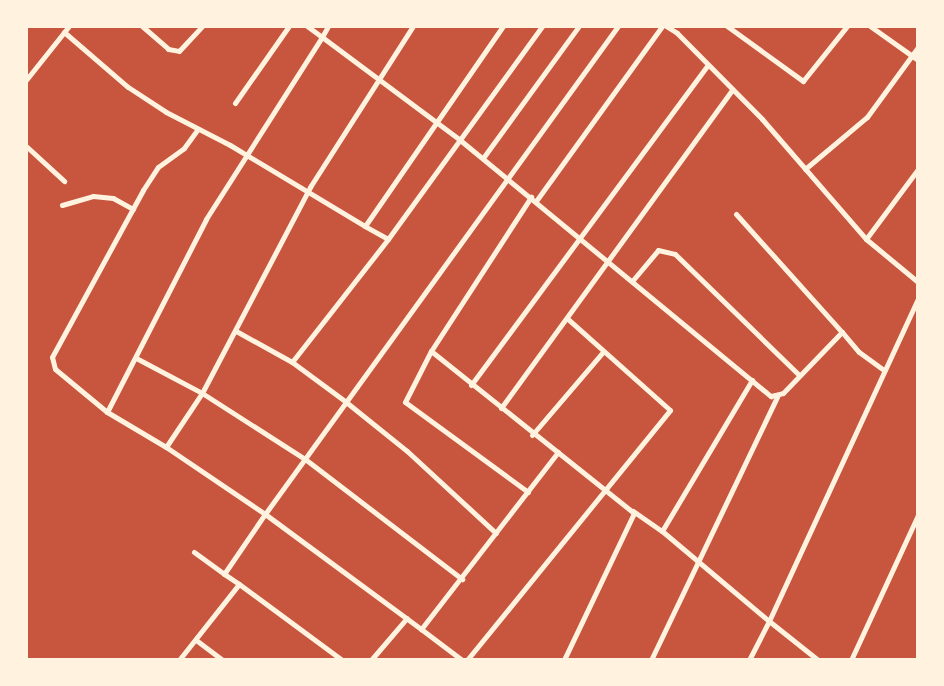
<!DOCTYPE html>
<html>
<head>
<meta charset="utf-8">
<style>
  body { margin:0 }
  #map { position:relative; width:944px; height:686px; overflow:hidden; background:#c8553d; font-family:Poppins,sans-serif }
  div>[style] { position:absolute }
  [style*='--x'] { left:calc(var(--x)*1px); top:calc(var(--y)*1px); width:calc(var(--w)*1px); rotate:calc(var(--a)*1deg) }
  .minor>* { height:5px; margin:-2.5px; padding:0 2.5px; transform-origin:2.5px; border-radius:2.5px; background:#fff3e0 }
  span { translate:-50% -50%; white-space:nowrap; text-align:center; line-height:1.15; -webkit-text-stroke:8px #fff3e0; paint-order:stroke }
  .frame { position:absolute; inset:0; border:28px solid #fff3e0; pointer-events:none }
</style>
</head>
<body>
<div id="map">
  <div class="minor">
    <i style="--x:142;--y:26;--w:35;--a:41"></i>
    <i style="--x:168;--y:49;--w:11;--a:10"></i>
    <i style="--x:179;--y:51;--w:34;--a:-47"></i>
    <i style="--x:307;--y:26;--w:19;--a:36"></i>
    <i style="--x:322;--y:37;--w:13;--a:-61"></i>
    <i style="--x:666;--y:26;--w:13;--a:32"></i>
    <i style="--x:677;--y:33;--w:121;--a:45.3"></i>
    <i style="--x:762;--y:119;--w:159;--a:49.1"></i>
    <i style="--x:866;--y:239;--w:67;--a:39.6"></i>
    <i style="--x:727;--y:26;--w:94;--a:35.9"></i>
    <i style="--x:803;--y:81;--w:70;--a:-51.3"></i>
    <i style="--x:870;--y:26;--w:59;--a:35.3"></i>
    <i style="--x:64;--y:32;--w:84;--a:40.7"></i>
    <i style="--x:128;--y:87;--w:45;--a:33.3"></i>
    <i style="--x:166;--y:112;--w:72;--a:27.3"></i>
    <i style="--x:230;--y:145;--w:157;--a:31"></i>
    <i style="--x:365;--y:226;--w:243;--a:-55.4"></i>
    <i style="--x:26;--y:80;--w:69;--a:-51.5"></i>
    <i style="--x:235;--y:103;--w:94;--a:-55"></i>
    <i style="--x:26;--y:146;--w:52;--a:42.6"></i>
    <i style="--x:483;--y:158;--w:163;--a:-54"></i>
    <i style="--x:805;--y:169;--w:81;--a:-40"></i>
    <i style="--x:867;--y:117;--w:87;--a:-53.9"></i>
    <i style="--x:536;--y:201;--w:216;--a:-54.2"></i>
    <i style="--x:62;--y:205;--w:32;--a:-16"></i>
    <i style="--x:93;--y:196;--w:20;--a:6"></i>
    <i style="--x:113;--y:198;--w:23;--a:29"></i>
    <i style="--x:736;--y:214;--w:159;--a:48.1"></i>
    <i style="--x:388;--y:239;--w:263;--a:-54.1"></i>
    <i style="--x:866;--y:239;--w:87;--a:-53.4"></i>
    <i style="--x:633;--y:280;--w:39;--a:-50"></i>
    <i style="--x:658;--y:250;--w:17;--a:13"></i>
    <i style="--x:675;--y:254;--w:173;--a:44.3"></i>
    <i style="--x:236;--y:331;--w:64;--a:29"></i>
    <i style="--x:292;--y:362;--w:67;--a:36.5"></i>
    <i style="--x:346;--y:402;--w:78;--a:38.8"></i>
    <i style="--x:407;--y:451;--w:121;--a:42.7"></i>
    <i style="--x:431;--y:351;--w:260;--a:38.6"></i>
    <i style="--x:634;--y:513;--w:163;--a:115.5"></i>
    <i style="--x:136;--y:358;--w:75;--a:27.9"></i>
    <i style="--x:202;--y:393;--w:122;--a:32.7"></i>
    <i style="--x:305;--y:459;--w:198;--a:37.4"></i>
    <i style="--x:292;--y:362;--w:156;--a:-52"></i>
    <i style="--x:388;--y:239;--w:26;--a:-151"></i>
    <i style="--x:471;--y:385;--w:398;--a:-53.5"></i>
    <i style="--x:501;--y:408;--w:393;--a:-54"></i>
    <i style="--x:107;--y:412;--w:67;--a:-140.4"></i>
    <i style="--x:55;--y:369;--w:12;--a:-104"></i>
    <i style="--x:52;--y:357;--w:190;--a:-61.4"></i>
    <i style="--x:143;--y:190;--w:27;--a:-57"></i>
    <i style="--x:158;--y:167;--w:32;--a:-36"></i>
    <i style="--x:184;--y:148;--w:22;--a:-54"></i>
    <i style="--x:532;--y:435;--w:109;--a:-49.5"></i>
    <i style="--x:166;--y:447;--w:69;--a:-149.3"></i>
    <i style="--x:107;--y:412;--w:217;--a:-62.8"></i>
    <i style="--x:206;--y:219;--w:216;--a:-57.5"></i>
    <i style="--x:322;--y:37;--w:172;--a:36.7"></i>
    <i style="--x:460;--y:140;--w:403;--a:39.5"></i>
    <i style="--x:771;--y:396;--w:12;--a:-14"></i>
    <i style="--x:783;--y:393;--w:85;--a:-46"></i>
    <i style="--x:842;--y:332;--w:26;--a:50"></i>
    <i style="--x:859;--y:352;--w:31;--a:36"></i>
    <i style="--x:558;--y:452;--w:224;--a:127.7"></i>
    <i style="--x:421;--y:629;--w:194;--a:-143.6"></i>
    <i style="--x:265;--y:514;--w:602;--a:-54.12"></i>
    <i style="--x:528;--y:492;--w:152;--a:-143.8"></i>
    <i style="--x:405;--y:402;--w:57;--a:-63"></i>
    <i style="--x:431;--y:351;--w:184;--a:-57"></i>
    <i style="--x:633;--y:511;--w:35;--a:35"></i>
    <i style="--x:662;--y:531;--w:176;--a:-59.2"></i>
    <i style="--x:662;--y:531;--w:140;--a:40.1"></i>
    <i style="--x:769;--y:621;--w:355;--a:-65.2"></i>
    <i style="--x:194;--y:552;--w:37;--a:36"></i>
    <i style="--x:239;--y:584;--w:128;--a:36.4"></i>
    <i style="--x:421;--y:629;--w:51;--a:37.1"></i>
    <i style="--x:196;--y:640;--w:34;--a:37"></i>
    <i style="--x:179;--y:660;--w:97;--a:-51.7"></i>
    <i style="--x:239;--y:584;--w:18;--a:-146"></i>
    <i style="--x:224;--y:574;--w:73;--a:-55.7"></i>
    <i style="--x:265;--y:514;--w:120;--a:-145.9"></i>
    <i style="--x:166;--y:447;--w:65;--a:-56.3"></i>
    <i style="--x:202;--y:393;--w:233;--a:-62.3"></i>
    <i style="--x:310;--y:187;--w:191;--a:-57.4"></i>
    <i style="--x:371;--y:660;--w:55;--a:-49.4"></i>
    <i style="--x:467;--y:660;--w:322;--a:-50.9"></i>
    <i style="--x:670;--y:410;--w:137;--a:-138.3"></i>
    <i style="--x:651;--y:660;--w:292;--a:-64.4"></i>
    <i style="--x:749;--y:660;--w:44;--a:-62.9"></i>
    <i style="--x:769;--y:621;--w:63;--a:38.5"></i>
    <i style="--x:851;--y:660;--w:160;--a:-65.2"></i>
  </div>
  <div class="frame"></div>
</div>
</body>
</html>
